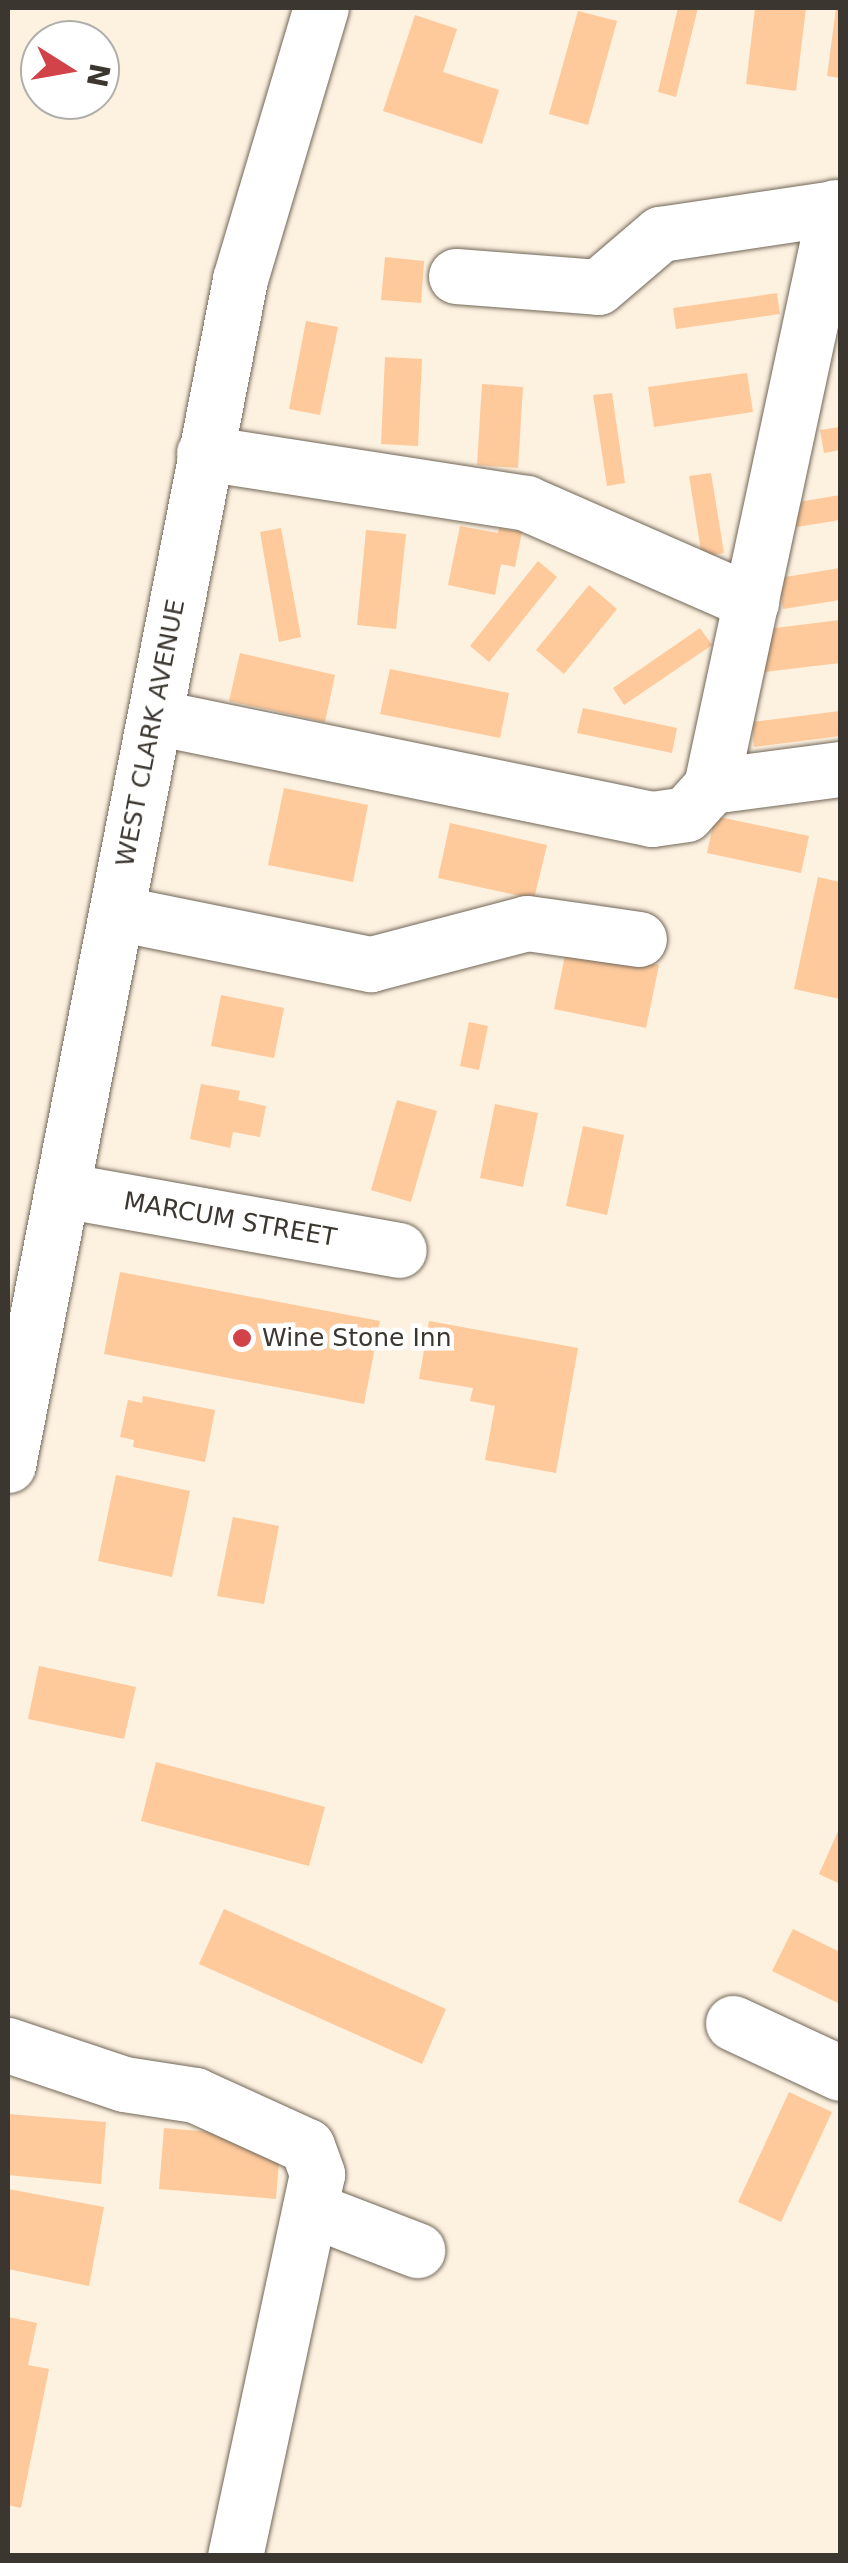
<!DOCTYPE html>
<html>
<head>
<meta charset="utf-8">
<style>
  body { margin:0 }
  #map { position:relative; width:848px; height:2563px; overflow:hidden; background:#fdf1e0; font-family:"DejaVu Sans",sans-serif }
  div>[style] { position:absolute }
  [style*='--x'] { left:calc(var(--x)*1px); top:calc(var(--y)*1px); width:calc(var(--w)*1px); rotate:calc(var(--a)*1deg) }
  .building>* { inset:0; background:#feca9c }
  .roads { filter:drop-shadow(0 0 2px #716758) drop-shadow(0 0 2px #716758) }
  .minor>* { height:55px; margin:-27.5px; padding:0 27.5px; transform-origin:27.5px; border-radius:27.5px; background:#fff }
  .major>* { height:55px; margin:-27.5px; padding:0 27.5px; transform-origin:27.5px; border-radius:27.5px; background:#fff }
  .dots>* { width:28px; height:28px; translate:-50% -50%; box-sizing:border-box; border:5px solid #fff; border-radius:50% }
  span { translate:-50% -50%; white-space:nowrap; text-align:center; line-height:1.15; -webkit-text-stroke:9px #fff; paint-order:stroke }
  .street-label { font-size:25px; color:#3b3630 }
  .poi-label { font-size:25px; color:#3b3630 }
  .left { translate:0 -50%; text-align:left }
  .frame { position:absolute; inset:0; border:10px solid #3b3630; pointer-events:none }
  .north { position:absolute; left:20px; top:20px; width:100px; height:100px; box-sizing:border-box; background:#fff; border:2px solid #b1afac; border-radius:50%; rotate:101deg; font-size:28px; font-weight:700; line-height:40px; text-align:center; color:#3b3630 }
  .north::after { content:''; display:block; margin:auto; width:35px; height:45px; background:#d24249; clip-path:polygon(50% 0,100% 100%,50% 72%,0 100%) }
</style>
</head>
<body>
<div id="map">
  <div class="building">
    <i style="clip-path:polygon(678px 8px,698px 8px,676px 97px,658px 92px)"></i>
    <i style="clip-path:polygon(755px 8px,806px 8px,796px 91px,746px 84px)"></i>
    <i style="clip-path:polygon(836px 8px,840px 8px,840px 78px,827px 76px)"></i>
    <i style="clip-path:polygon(578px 11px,617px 21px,588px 125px,549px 114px)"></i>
    <i style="clip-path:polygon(415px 15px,457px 29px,443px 72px,499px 90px,482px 144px,383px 111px)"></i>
    <i style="clip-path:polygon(385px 257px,424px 261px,421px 303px,381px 300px)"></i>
    <i style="clip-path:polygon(777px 293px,780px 314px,676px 329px,673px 308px)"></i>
    <i style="clip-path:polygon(306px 321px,338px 327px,320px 415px,289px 409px)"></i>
    <i style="clip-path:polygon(385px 357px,422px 359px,418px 446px,381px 444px)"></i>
    <i style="clip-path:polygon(747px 373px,753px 412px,654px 427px,648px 387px)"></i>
    <i style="clip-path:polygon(482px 384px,523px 387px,518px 468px,477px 465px)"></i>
    <i style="clip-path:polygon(612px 393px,625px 483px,607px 486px,593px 395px)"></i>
    <i style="clip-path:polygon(840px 427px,840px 450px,824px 453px,820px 430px)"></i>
    <i style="clip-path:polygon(711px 473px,724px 553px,702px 557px,689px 476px)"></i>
    <i style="clip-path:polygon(840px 495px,840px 520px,797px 527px,793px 503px)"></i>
    <i style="clip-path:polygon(460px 526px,498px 533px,499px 528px,522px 532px,515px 567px,501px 564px,495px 595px,448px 585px)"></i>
    <i style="clip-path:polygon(281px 528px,301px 637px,279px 642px,260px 532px)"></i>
    <i style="clip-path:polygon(366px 530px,406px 534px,396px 629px,357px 625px)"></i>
    <i style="clip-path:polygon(538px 561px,557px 577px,489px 662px,470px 646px)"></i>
    <i style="clip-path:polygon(840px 568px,840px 600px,783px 609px,779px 578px)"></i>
    <i style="clip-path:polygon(589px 585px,617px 609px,564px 674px,536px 650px)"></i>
    <i style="clip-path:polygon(839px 620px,840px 663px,764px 672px,759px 630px)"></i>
    <i style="clip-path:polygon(700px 628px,712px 645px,624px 705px,613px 688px)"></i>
    <i style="clip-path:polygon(240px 653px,335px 675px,325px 722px,229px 701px)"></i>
    <i style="clip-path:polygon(390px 669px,509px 693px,500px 738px,380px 714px)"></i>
    <i style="clip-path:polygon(583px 708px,677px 728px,672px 753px,577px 733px)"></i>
    <i style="clip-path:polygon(840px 711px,840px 736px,754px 747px,752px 722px)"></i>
    <i style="clip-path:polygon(284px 788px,368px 805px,353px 882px,268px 865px)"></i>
    <i style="clip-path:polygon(715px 816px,809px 836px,801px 873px,707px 853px)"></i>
    <i style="clip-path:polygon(450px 823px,547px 845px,534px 899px,438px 878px)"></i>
    <i style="clip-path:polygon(818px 877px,840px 882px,840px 999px,794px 989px)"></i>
    <i style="clip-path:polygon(567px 946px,659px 965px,646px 1028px,554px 1009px)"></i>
    <i style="clip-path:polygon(221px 995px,284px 1008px,274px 1058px,211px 1046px)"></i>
    <i style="clip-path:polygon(469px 1022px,488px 1026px,479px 1070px,460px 1066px)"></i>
    <i style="clip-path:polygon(201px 1084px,240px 1091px,238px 1100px,266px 1106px,260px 1137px,233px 1132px,230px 1148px,190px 1139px)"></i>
    <i style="clip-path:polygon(397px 1100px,437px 1111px,411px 1202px,371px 1190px)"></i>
    <i style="clip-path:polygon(495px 1104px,538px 1113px,523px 1187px,480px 1178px)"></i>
    <i style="clip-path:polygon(583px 1126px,624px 1135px,607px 1215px,566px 1206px)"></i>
    <i style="clip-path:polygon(120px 1272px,380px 1321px,364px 1404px,104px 1354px)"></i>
    <i style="clip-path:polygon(429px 1321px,578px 1348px,556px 1473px,485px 1460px,495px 1406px,470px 1401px,473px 1388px,419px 1379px)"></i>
    <i style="clip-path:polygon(143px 1396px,215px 1410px,205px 1462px,133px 1447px,134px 1440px,120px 1437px,128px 1400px,142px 1403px)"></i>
    <i style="clip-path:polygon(116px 1475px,190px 1491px,172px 1577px,98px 1561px)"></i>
    <i style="clip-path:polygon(233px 1517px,279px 1526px,264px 1604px,217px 1596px)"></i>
    <i style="clip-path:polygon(39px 1666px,136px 1687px,124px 1739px,28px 1719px)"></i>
    <i style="clip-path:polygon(156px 1762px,325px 1807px,309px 1866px,141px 1821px)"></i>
    <i style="clip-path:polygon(840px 1827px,840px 1884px,819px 1874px)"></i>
    <i style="clip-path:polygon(224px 1909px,446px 2009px,422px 2064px,199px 1964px)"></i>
    <i style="clip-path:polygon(793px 1929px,840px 1952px,840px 2004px,772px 1971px)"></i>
    <i style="clip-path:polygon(789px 2092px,832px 2112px,781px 2222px,738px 2202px)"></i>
    <i style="clip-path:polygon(8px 2114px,106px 2122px,101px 2184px,8px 2175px)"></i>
    <i style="clip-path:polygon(164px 2128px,281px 2138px,276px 2199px,159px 2189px)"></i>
    <i style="clip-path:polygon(8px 2189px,104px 2207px,89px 2286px,8px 2269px)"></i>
    <i style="clip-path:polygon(8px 2317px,37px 2323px,28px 2365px,49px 2369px,21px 2508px,8px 2505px)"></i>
  </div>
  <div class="roads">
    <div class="minor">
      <i style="--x:456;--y:276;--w:142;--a:4.4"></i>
      <i style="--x:598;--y:287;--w:82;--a:-40.5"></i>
      <i style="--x:660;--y:234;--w:182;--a:-8.5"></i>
      <i style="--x:204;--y:453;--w:326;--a:8.8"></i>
      <i style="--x:526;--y:503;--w:246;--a:23.7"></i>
      <i style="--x:155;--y:717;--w:507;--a:11.6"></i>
      <i style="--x:652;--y:819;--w:34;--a:-8"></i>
      <i style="--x:686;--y:814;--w:38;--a:-48"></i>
      <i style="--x:711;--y:786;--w:592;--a:-77.91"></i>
      <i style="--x:711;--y:786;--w:130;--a:-7.5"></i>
      <i style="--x:117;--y:913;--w:259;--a:11.4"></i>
      <i style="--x:371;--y:964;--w:161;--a:-14.7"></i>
      <i style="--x:527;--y:923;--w:113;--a:8.1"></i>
      <i style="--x:62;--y:1190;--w:342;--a:10.1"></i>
      <i style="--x:733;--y:2023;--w:118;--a:25"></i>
      <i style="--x:8;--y:2045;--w:122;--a:18.6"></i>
      <i style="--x:124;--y:2084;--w:72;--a:8.8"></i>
      <i style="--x:195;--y:2095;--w:123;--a:24.5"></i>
      <i style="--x:307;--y:2146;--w:30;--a:70"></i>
      <i style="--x:317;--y:2174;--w:391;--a:102.1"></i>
      <i style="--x:310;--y:2209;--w:115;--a:21"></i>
    </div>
    <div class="major">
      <i style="--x:8;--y:1465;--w:1208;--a:-78.93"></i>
      <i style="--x:240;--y:279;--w:283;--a:-73.4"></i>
    </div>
  </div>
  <div class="dots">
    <i style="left:242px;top:1338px;background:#d24249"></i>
  </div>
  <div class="street-label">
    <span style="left:151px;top:733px;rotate:-79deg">WEST CLARK AVENUE</span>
    <span style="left:230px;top:1220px;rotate:10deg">MARCUM STREET</span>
  </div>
  <div class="poi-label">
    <span class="left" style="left:262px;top:1338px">Wine Stone Inn</span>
  </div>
  <div class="frame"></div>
  <div class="north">N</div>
</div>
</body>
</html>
